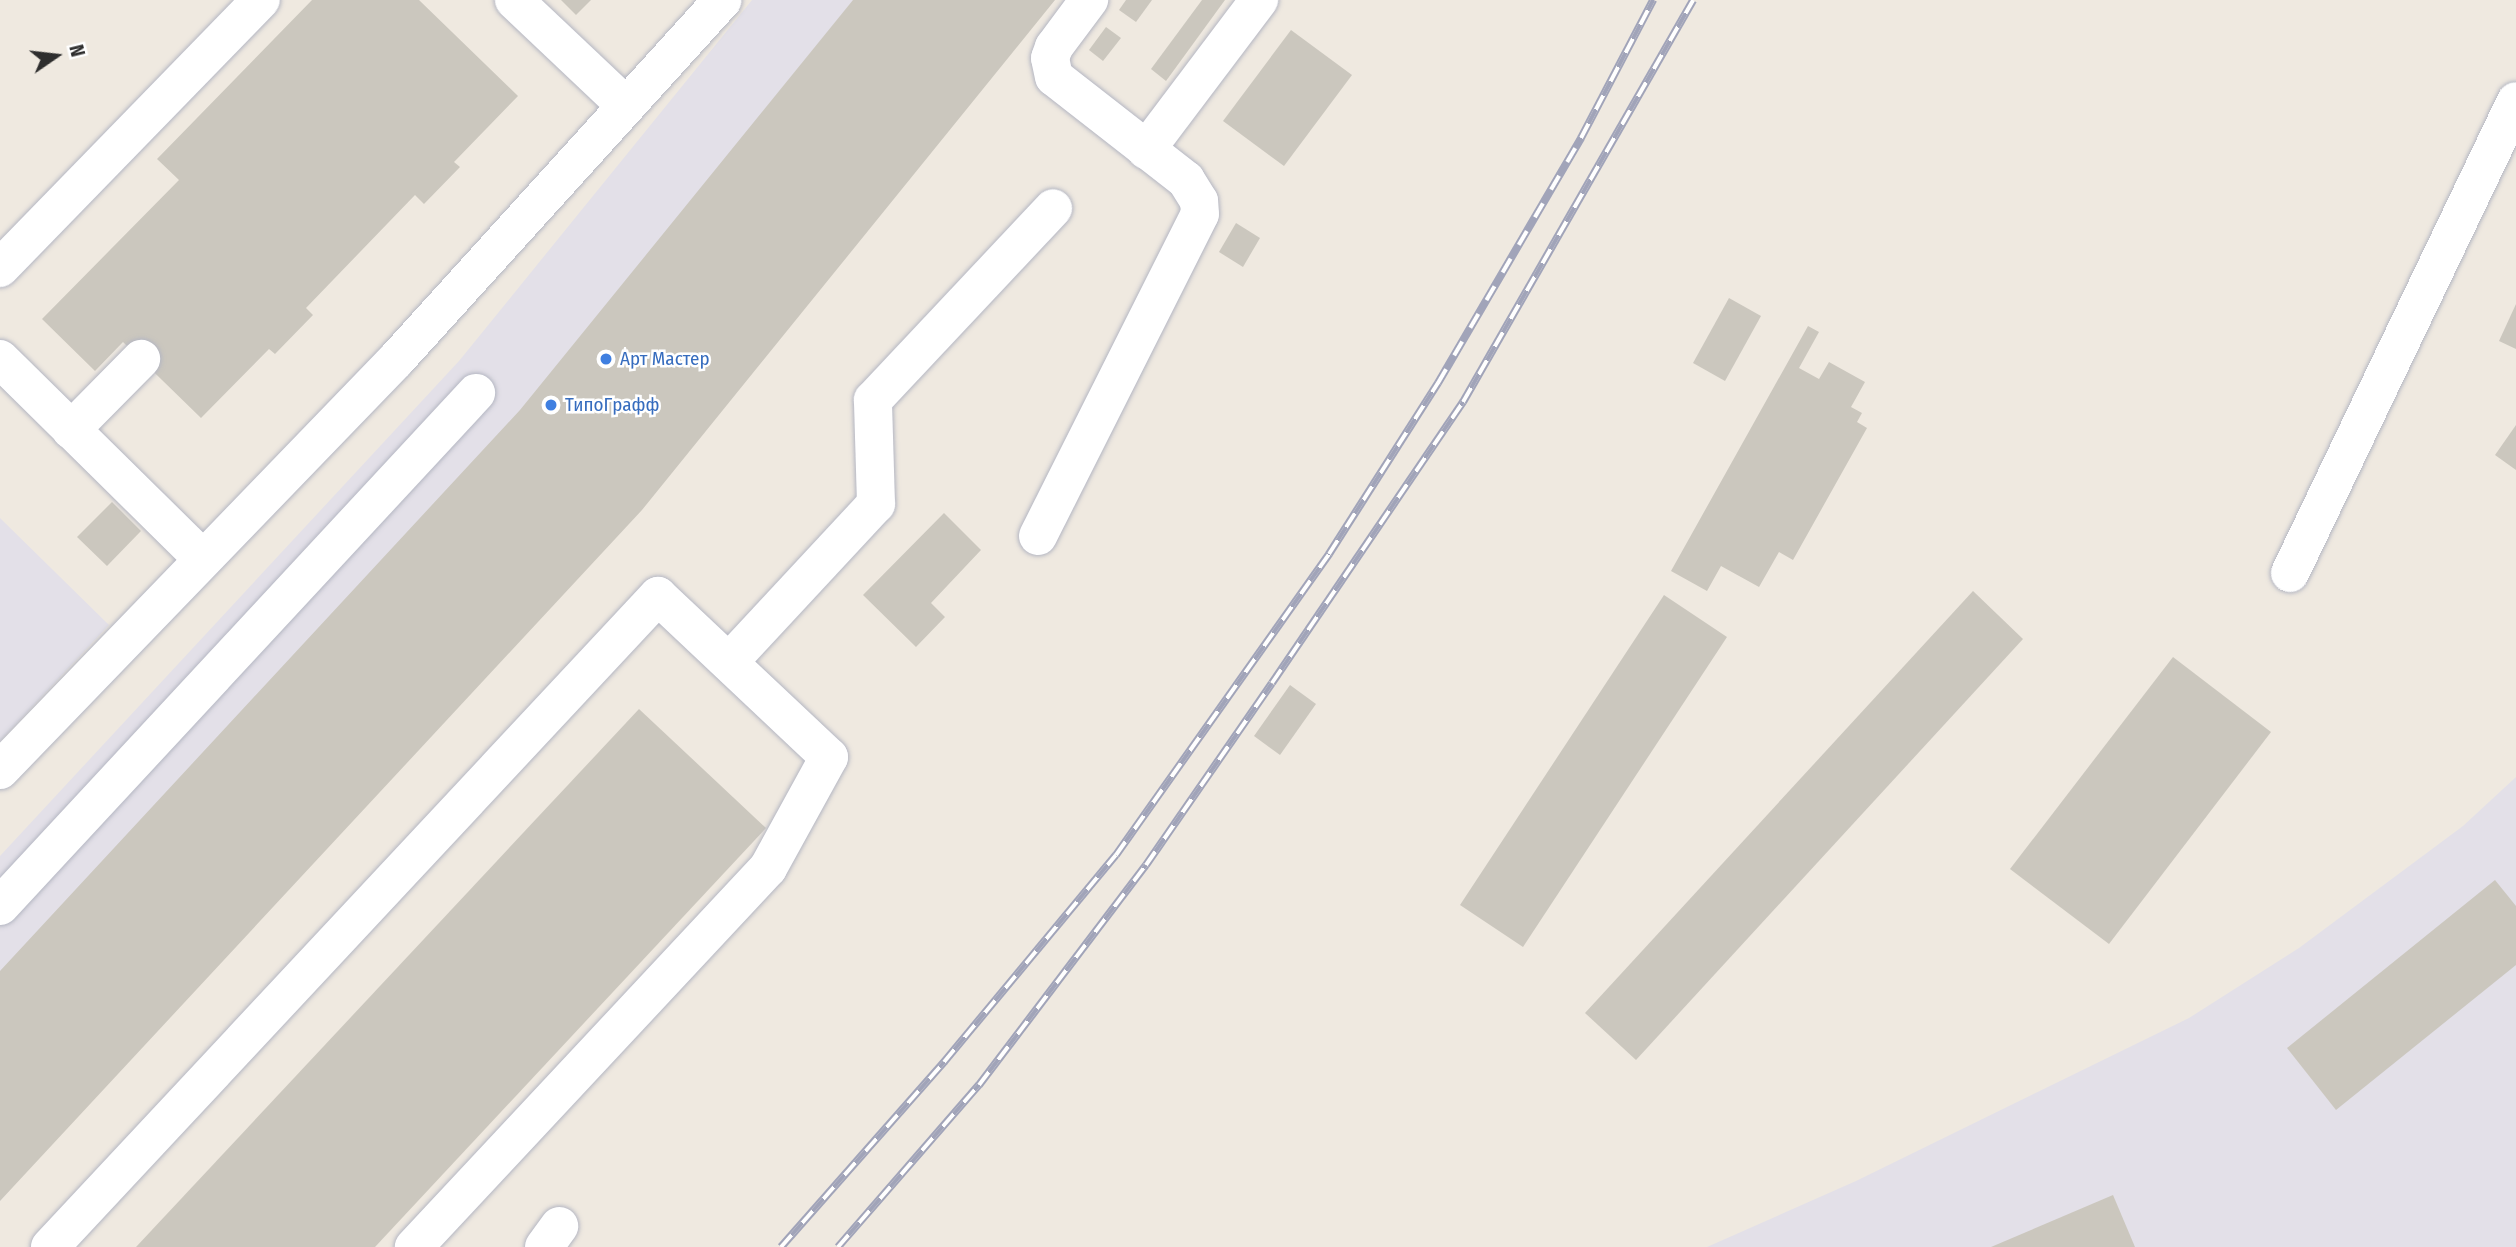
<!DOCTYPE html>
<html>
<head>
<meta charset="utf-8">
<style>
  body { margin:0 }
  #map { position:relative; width:2516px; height:1247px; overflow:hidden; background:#efe9e0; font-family:"Fira Sans Condensed",sans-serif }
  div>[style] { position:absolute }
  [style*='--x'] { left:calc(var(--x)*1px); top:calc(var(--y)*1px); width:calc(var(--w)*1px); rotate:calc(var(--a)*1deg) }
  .industrial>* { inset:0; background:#e3e0e8 }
  .building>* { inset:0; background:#cbc7be }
  .roads { filter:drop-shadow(0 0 2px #b4b6c2) drop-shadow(0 0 2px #b4b6c2) }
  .minor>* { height:38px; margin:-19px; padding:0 19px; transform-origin:19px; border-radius:19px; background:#fff }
  .rail>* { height:8px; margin-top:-4px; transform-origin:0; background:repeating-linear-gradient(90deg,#fff 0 16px,#a1a4b9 0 32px); box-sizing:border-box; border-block:2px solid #a1a4b9 }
  .dots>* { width:19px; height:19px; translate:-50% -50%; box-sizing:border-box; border:4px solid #fff; border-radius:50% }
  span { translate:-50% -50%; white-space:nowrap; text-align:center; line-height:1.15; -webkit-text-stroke:5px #fff; paint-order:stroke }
  .shop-label { font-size:19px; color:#366cbe }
  .left { translate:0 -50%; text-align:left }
  .north { position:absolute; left:21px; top:21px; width:70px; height:70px; -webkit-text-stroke:5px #fff; paint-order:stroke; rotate:76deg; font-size:19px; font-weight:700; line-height:28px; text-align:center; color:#2e2e2e }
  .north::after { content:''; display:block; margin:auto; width:24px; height:32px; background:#2e2e2e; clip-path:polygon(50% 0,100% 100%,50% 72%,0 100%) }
</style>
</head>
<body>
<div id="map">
  <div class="industrial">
    <i style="clip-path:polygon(752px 0,1055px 0,0 1201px,0 856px,459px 361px)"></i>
    <i style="clip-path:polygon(0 518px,109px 625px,0 741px)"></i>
    <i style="clip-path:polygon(2516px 777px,2516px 1247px,1707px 1247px,1856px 1181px,2189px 1018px,2299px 948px,2463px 826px)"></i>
  </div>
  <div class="building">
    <i style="clip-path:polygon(312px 0,419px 0,518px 96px,454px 162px,460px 167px,424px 204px,415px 195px,306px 308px,313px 315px,275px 354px,269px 349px,201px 418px,123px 342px,95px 371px,42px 319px,179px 180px,157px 159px)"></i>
    <i style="clip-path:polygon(561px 0,591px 0,576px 15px)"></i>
    <i style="clip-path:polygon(853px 0,1055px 0,642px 510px,0 1201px,0 971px,520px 410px)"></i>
    <i style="clip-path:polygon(1126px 0,1152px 0,1136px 22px,1119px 10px)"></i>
    <i style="clip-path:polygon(1202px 0,1225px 0,1166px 81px,1151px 69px)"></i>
    <i style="clip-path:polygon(1106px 27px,1121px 38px,1103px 61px,1089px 50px)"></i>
    <i style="clip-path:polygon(1291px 30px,1352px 75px,1284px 166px,1223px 121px)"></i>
    <i style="clip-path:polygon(1236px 223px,1260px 238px,1243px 267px,1219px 252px)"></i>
    <i style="clip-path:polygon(1729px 298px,1761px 316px,1725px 381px,1693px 363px)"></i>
    <i style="clip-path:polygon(2516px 304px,2516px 349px,2499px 341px)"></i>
    <i style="clip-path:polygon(1808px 326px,1819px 332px,1799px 368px,1819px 379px,1829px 362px,1865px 382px,1851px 407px,1862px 413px,1857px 422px,1867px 428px,1793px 560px,1779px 552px,1759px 587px,1721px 566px,1707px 591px,1671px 571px)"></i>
    <i style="clip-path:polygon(2516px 425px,2516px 470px,2495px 455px)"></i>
    <i style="clip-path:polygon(112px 502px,141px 531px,107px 566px,77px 537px)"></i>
    <i style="clip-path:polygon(944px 513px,981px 550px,931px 603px,945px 617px,916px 647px,863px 595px)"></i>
    <i style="clip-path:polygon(1973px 591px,2023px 639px,1636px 1060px,1585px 1013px)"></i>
    <i style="clip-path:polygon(1664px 595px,1727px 637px,1523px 947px,1460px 905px)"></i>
    <i style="clip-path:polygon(2173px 657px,2271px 732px,2109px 944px,2010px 869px)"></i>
    <i style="clip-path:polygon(1290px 685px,1316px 704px,1280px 755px,1254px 736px)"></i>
    <i style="clip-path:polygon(639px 709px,766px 828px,375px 1247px,136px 1247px)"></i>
    <i style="clip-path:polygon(2495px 880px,2516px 906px,2516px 965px,2336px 1110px,2287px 1048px)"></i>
    <i style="clip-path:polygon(2113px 1195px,2135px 1247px,1991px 1247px)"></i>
  </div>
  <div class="roads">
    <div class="minor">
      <i style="--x:514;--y:0;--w:154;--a:43.4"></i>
      <i style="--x:1146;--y:150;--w:188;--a:-53"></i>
      <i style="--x:0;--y:268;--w:374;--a:-45.8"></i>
      <i style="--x:0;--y:359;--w:285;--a:44.6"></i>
      <i style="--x:71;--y:430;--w:100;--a:-45.4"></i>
      <i style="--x:1038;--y:536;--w:360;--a:-63.3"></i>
      <i style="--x:1200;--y:214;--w:13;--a:-94"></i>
      <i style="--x:1199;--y:201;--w:25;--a:-122"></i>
      <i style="--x:1186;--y:180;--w:167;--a:-142"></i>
      <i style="--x:1054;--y:77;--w:19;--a:-102"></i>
      <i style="--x:1050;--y:58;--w:12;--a:-70"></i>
      <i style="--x:1054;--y:47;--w:59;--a:-53.3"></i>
      <i style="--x:2290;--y:573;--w:523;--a:-64.41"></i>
      <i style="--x:729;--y:662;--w:216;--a:-47.1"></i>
      <i style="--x:876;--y:504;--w:104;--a:-91.7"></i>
      <i style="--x:873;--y:400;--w:263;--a:-46.8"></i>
      <i style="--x:0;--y:770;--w:570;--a:-46"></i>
      <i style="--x:396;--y:360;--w:486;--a:-47.8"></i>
      <i style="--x:0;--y:906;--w:700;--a:-47.14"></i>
      <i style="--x:50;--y:1247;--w:891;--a:-46.96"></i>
      <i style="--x:658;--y:596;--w:235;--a:43.3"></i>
      <i style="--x:829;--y:757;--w:127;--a:118.8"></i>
      <i style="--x:768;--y:868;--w:519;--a:133.05"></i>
      <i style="--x:544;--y:1247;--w:26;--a:-54"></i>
    </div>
  </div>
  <div class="rail">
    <i style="--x:781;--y:1247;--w:247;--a:-48.6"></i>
    <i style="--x:944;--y:1062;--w:269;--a:-50.3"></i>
    <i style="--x:1116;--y:855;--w:369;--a:-54.7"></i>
    <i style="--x:1329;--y:554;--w:203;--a:-57.5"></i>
    <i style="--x:1438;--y:383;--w:284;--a:-59.7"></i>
    <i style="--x:1581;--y:138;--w:156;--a:-62.4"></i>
    <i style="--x:838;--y:1247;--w:215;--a:-49"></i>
    <i style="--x:979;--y:1085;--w:276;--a:-52.8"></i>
    <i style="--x:1146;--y:865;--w:221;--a:-55.3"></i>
    <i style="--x:1272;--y:683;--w:340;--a:-55.8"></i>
    <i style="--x:1463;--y:402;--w:463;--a:-60.2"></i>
  </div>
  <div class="dots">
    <i style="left:606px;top:359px;background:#3f7fe0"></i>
    <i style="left:551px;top:405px;background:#3f7fe0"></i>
  </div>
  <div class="shop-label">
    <span class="left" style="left:620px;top:359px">Арт Мастер</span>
    <span class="left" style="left:565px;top:405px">ТипоГрафф</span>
  </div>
  <div class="north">N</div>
</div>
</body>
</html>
